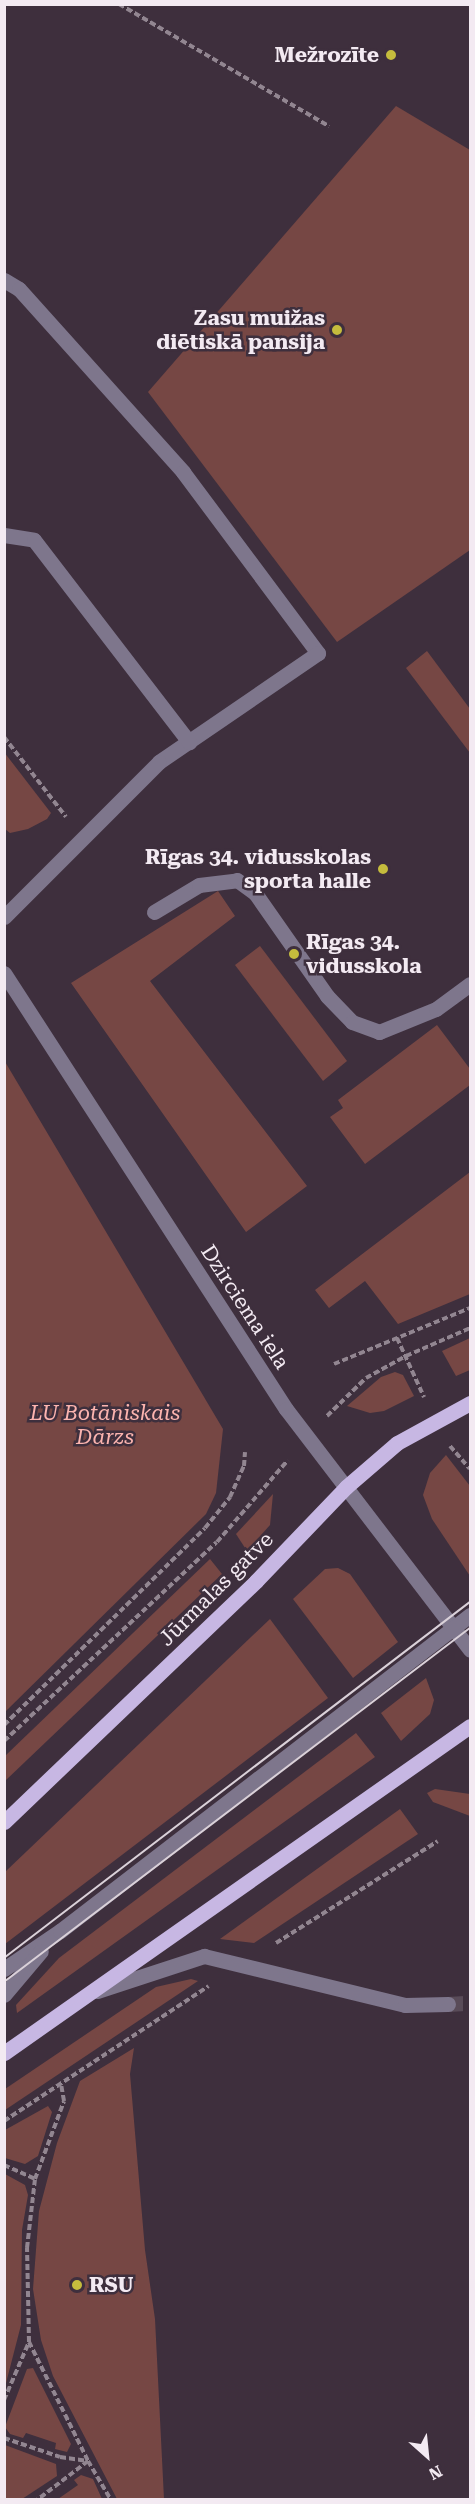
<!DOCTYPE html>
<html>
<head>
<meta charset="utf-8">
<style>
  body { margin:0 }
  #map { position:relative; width:475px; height:2504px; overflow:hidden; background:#3e2f3d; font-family:"Roboto Serif",serif }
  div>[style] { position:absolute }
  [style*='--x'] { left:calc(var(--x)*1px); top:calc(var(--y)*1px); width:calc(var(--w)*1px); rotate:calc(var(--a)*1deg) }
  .green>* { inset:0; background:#764744 }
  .minor-tunnel>* { height:15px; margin-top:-7.5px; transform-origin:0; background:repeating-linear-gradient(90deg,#594b58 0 15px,transparent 0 23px) }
  .path>* { height:4px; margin-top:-2px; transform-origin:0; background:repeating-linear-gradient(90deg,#928691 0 6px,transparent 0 9px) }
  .minor>* { height:15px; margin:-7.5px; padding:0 7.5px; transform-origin:7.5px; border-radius:7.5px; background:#7e768c }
  .major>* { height:15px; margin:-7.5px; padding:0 7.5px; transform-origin:7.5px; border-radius:7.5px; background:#c7b7e3 }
  .tram>* { height:1.5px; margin:-0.75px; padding:0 0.75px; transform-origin:0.75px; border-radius:0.75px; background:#dad1d9 }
  .dots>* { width:16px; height:16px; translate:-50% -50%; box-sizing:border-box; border:3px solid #3e2f3d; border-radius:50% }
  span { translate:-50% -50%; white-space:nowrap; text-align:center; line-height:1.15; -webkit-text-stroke:5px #3e2f3d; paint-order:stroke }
  .poi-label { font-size:21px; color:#f3eaf2; font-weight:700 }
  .right { translate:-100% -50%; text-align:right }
  .left { translate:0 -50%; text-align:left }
  .street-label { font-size:21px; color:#f3eaf2 }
  .park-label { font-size:21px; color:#fcb4af; font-style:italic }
  .frame { position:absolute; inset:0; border:6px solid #f3eaf2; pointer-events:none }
  .north { position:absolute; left:397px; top:2426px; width:60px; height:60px; -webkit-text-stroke:4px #3e2f3d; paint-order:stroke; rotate:153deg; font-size:16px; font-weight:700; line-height:24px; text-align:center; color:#f3eaf2 }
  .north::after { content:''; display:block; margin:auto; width:21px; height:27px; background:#f3eaf2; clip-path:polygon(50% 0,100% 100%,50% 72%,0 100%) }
</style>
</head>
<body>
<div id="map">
  <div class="green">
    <i style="clip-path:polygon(396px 106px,470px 150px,470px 550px,337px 642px,148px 392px)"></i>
    <i style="clip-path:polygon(427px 651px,470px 709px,470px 753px,406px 668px)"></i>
    <i style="clip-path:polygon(4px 752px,51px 813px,47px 819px,28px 829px,10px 833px,5px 829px)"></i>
    <i style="clip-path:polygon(218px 891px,235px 916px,150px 981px,307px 1186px,246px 1232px,71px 983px)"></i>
    <i style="clip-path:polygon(260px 946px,347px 1061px,323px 1081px,235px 965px)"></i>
    <i style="clip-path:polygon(437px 1025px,470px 1069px,470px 1085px,365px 1164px,330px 1117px,343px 1108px,338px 1100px)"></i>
    <i style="clip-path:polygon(4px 1060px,223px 1429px,216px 1493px,206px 1514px,5px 1712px)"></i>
    <i style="clip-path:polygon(470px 1172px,470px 1294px,398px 1324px,365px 1281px,329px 1308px,315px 1290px)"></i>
    <i style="clip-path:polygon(470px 1338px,470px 1370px,456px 1376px,442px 1351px)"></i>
    <i style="clip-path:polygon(395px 1372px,403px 1375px,414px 1396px,384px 1411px,370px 1413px,347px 1406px,381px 1377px)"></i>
    <i style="clip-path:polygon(446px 1455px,470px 1486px,470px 1576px,432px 1519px,423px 1495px,430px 1473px)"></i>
    <i style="clip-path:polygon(273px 1494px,270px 1525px,247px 1551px,236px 1534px)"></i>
    <i style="clip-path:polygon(210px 1559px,222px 1574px,5px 1781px,5px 1756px)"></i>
    <i style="clip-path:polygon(338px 1568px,350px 1574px,398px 1642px,353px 1678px,293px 1599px,325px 1569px)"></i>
    <i style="clip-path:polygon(270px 1619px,328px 1698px,5px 1944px,5px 1872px)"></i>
    <i style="clip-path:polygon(426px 1678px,434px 1700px,430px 1714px,401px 1741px,381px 1713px)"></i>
    <i style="clip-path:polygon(356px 1733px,375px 1757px,17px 2013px,16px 2005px,59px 1958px)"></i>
    <i style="clip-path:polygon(435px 1789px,470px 1794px,470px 1816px,433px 1802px,427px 1793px)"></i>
    <i style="clip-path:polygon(400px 1809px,418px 1834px,254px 1943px,220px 1939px)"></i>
    <i style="clip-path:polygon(191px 1979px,198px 1981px,5px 2110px,5px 2089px,156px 1987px)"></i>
    <i style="clip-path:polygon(134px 2048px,130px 2074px,145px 2250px,155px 2319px,164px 2499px,117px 2499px,53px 2376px,41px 2340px,33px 2289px,39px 2211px,57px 2143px,80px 2081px)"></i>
    <i style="clip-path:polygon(48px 2106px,52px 2112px,38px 2156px,25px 2164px,5px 2158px,5px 2130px)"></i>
    <i style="clip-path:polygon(5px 2174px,25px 2185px,28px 2195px,22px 2230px,21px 2325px,5px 2387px)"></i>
    <i style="clip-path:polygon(33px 2368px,71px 2444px,67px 2452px,55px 2449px,56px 2443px,26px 2433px,23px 2438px,10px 2434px,5px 2427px,27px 2369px)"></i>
    <i style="clip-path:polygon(5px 2445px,56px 2464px,57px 2476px,22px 2499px,5px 2499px)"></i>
    <i style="clip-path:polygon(81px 2475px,93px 2479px,102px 2499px,58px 2499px,78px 2485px,74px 2480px)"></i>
  </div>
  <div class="minor-tunnel">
    <i style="--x:448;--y:2004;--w:22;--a:-3"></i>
  </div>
  <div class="path">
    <i style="--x:119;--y:4;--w:243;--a:30.2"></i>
    <i style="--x:4;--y:737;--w:101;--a:52.2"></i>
    <i style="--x:397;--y:1338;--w:65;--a:65.4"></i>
    <i style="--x:334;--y:1364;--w:147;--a:-22.4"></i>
    <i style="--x:327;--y:1416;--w:54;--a:-44.3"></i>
    <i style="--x:366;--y:1378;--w:46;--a:-28.8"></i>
    <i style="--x:406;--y:1356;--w:70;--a:-23.6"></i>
    <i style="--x:450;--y:1446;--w:30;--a:49"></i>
    <i style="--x:4;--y:1725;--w:281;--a:-44.4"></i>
    <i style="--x:205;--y:1528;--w:40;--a:-51"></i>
    <i style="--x:230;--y:1497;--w:34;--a:-66"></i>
    <i style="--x:244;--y:1466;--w:14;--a:-86"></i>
    <i style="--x:4;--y:1741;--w:291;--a:-43.1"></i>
    <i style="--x:217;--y:1542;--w:108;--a:-49.1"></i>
    <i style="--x:276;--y:1943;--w:191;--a:-32.2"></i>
    <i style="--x:4;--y:2121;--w:245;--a:-33.4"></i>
    <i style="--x:4;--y:2165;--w:34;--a:24"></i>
    <i style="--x:29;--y:2342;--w:133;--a:63.6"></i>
    <i style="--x:88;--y:2461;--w:64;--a:142.6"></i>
    <i style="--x:4;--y:2400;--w:63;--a:-66.7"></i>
    <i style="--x:29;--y:2342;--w:94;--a:-91.2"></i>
    <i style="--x:27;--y:2248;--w:69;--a:-83.4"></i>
    <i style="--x:35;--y:2179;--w:83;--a:-69.6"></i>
    <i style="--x:64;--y:2101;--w:17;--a:-100"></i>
    <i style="--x:4;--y:2438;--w:59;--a:18.7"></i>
    <i style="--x:60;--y:2457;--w:28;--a:8"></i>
    <i style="--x:88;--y:2461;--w:45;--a:59.5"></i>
  </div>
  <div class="minor">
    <i style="--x:4;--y:280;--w:17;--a:31"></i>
    <i style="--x:19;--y:289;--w:246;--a:48.1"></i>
    <i style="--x:183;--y:472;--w:226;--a:53.3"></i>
    <i style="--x:318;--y:653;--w:193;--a:145.6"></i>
    <i style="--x:159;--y:762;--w:219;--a:135"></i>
    <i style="--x:4;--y:535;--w:30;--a:9"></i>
    <i style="--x:34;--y:540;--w:255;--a:52.5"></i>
    <i style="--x:154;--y:912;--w:52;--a:-31"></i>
    <i style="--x:199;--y:885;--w:38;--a:-7"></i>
    <i style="--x:237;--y:880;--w:22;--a:36"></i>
    <i style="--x:255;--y:893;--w:126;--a:55"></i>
    <i style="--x:327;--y:996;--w:36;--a:46"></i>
    <i style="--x:352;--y:1022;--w:29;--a:20"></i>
    <i style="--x:379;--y:1032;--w:61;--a:-22"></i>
    <i style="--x:436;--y:1009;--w:42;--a:-36.3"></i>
    <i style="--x:4;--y:973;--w:519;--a:57.11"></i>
    <i style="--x:286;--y:1409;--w:303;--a:52.6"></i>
    <i style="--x:4;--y:1969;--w:68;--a:-34.2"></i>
    <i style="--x:60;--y:1931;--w:518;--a:-37.62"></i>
    <i style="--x:97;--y:1991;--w:113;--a:-18.1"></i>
    <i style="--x:204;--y:1956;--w:207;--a:13.7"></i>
    <i style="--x:405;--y:2005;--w:43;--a:-1.3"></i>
    <i style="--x:4;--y:1995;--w:57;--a:-49.9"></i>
  </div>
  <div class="major">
    <i style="--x:4;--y:1822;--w:349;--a:-43.7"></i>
    <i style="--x:256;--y:1581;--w:130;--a:-46.2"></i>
    <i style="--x:346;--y:1487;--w:67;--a:-40.8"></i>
    <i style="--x:397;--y:1443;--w:83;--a:-28.7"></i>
    <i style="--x:4;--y:2053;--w:569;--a:-35.06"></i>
  </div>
  <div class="tram">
    <i style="--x:4;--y:1958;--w:586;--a:-37.38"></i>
    <i style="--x:4;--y:1982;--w:585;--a:-37.22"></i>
  </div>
  <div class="dots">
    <i style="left:391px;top:55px;background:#c5bc3d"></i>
    <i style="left:337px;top:330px;background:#c5bc3d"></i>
    <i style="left:383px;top:869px;background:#c5bc3d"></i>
    <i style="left:294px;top:954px;background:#c5bc3d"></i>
    <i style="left:77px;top:2285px;background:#c5bc3d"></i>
  </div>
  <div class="poi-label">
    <span class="right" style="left:379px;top:55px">Mežrozīte</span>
    <span class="right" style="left:325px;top:330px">Zasu muižas<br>diētiskā pansija</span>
    <span class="right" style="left:371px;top:869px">Rīgas 34. vidusskolas<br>sporta halle</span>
    <span class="left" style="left:306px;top:954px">Rīgas 34.<br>vidusskola</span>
    <span class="left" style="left:89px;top:2285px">RSU</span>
  </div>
  <div class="street-label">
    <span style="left:245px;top:1307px;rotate:57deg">Dzirciema iela</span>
    <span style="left:216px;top:1589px;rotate:-45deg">Jūrmalas gatve</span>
  </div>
  <div class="park-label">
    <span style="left:105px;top:1425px">LU Botāniskais<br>Dārzs</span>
  </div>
  <div class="frame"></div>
  <div class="north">N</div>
</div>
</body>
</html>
